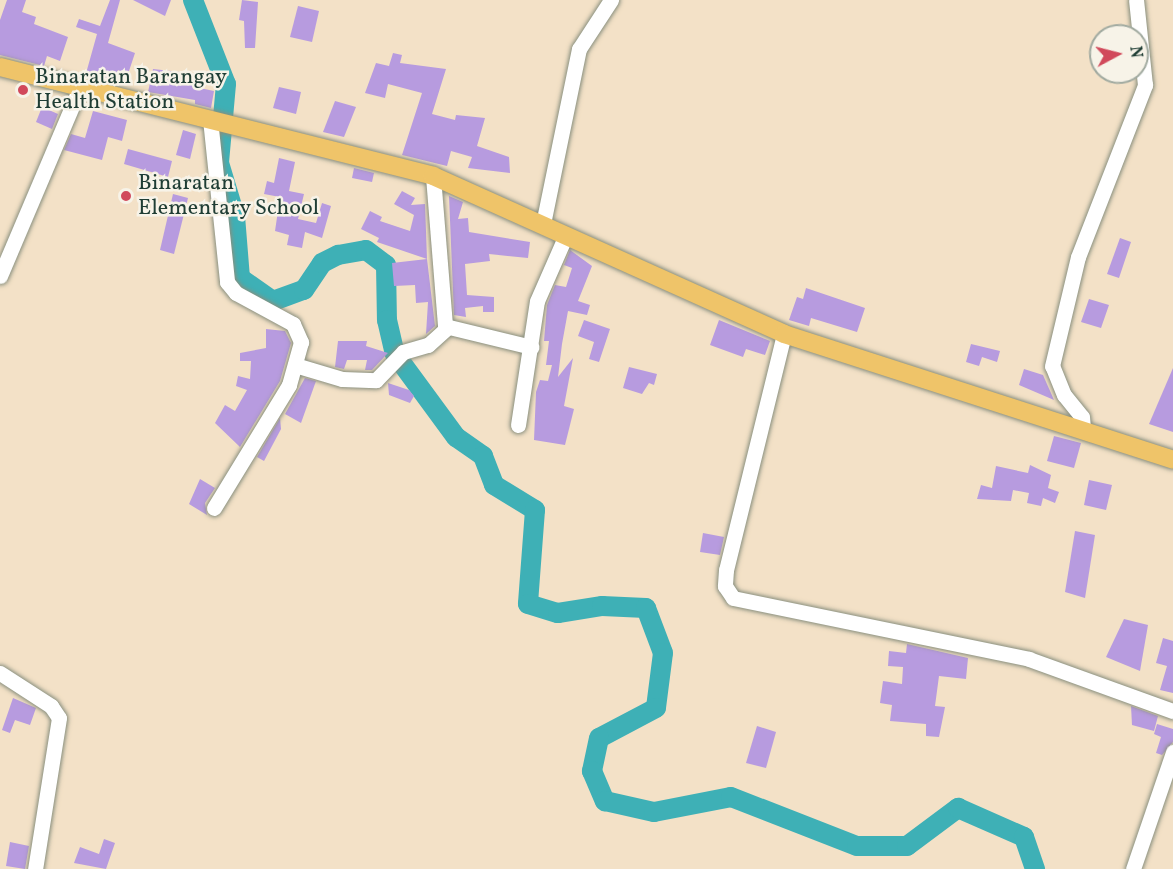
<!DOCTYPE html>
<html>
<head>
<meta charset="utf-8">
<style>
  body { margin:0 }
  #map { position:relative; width:1173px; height:869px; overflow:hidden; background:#f3e1c7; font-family:Vollkorn,serif }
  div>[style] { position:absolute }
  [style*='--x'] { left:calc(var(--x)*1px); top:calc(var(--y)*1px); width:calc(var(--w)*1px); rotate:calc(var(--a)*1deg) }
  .river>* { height:20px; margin:-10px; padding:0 10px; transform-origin:10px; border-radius:10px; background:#3eb0b6 }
  .building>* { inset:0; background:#b79bdf }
  .roads { filter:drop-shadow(0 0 2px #898f7e) drop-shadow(0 0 2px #898f7e) }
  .minor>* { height:15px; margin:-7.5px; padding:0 7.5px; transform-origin:7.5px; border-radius:7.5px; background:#fff }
  .major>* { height:18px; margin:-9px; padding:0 9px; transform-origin:9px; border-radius:9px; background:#efc469 }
  .dots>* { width:16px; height:16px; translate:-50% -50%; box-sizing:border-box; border:3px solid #f7f3e8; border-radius:50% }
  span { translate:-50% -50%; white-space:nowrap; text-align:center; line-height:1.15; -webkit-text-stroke:5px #f7f3e8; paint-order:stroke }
  .poi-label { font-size:22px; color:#1f3d34 }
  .left { translate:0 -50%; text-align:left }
  .north { position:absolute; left:1089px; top:24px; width:60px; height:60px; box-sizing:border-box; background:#f7f3e8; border:2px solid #a1aaa0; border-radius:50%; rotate:83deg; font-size:16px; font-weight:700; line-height:24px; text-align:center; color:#1f3d34 }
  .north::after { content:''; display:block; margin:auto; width:21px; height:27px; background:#d1495b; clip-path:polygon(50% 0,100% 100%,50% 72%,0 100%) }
</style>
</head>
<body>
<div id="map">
  <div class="river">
    <i style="--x:193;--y:0;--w:90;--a:68.6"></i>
    <i style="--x:226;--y:84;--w:79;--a:95.1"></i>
    <i style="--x:219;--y:163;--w:55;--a:73.2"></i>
    <i style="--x:235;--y:216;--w:62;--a:85.4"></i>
    <i style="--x:240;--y:278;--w:40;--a:34.9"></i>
    <i style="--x:273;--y:301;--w:33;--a:-20"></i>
    <i style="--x:304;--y:290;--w:32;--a:-56"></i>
    <i style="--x:322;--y:263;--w:18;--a:-27"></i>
    <i style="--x:338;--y:255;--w:28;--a:-10"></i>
    <i style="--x:366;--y:250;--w:25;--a:37"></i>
    <i style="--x:386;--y:265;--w:55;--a:89"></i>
    <i style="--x:387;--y:320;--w:35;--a:77"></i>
    <i style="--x:395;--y:354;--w:103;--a:53.7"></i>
    <i style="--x:456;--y:437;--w:33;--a:35"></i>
    <i style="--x:483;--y:456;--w:31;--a:69"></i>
    <i style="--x:494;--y:485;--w:48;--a:31.4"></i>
    <i style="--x:535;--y:510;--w:94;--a:94.3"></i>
    <i style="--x:528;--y:604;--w:31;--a:17"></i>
    <i style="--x:558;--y:613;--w:45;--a:-9"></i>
    <i style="--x:602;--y:606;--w:44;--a:2.6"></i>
    <i style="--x:646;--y:608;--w:48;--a:69.3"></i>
    <i style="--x:663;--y:653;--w:55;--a:97.3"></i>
    <i style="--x:656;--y:708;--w:64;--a:152.2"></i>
    <i style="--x:599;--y:738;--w:34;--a:102"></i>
    <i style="--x:592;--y:771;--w:33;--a:67"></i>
    <i style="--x:605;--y:801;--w:50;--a:12.7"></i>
    <i style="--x:654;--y:812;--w:78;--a:-11"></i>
    <i style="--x:731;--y:797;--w:135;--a:21.3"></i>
    <i style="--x:857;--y:846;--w:50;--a:0"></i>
    <i style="--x:907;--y:846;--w:64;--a:-36.7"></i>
    <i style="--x:958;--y:808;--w:72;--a:23.7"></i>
    <i style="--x:1024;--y:837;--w:34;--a:71"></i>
  </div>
  <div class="building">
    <i style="clip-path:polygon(7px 0,26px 0,22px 12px,36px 17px,34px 24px,68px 37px,60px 61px,47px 56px,44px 66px,0 55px,0 20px)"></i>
    <i style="clip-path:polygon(110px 0,120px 0,108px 43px,135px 53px,128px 74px,118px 70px,113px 84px,85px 77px,97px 34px,76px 27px,79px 19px,100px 26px)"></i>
    <i style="clip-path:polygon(133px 0,171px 0,165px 16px)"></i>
    <i style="clip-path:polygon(242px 0,258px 2px,255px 48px,245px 48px,244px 21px,239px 20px)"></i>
    <i style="clip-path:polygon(298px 6px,319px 11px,312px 42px,290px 37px)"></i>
    <i style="clip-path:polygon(393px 53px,402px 55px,400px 63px,446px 69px,432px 114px,455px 120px,456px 115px,485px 118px,477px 146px,509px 157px,510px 173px,468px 168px,472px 157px,451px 151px,447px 166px,402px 155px,422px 93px,388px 84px,385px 98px,365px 93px,376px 63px,389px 66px)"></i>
    <i style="clip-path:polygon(153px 69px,198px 74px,195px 87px,214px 91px,211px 108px,195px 104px,195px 100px,148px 92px)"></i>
    <i style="clip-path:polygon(279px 87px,301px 92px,296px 114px,273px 108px)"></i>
    <i style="clip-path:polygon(335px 101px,356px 107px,344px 137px,323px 132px)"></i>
    <i style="clip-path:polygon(42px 107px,58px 114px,52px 129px,36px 122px)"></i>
    <i style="clip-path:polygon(93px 111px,127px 120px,122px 141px,108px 137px,102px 160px,64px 150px,71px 134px,85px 138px)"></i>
    <i style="clip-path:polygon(183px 130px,196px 134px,190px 159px,176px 155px)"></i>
    <i style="clip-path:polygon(128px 149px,172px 161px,168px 177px,124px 164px)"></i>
    <i style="clip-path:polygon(279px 158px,295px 162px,289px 191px,304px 194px,298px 219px,316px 223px,322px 203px,331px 206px,322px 238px,305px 232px,302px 248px,287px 245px,289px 235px,275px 231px,280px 197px,264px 194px,267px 181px,274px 183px)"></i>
    <i style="clip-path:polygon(354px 168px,374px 173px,372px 182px,352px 178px)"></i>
    <i style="clip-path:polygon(402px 191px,415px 198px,411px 205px,425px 204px,427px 259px,377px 242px,379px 238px,361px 229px,370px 211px,382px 217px,380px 221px,410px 231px,414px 215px,394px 204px)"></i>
    <i style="clip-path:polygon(173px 194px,188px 198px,174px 254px,160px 250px)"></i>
    <i style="clip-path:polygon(449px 196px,463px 202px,458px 219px,468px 218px,469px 232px,530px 242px,528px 258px,489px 254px,490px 261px,465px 264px,467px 295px,494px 297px,494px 312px,483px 312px,483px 306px,465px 308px,466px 317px,454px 315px)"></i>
    <i style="clip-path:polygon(1120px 238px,1131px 242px,1119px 278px,1107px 274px)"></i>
    <i style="clip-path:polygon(570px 250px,592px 266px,578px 301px,590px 305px,587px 315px,568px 311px,562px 344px,558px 377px,573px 358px,564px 406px,574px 409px,565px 445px,534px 440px,536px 392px,540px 380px,548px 381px,552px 365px,546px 365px,549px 341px,544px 341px,547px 305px,555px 285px,566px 287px,572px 268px,564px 265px)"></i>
    <i style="clip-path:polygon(427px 259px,435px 326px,426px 334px,428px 302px,416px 303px,415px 285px,394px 286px,392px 263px)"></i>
    <i style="clip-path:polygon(806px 288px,865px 308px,857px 332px,811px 318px,809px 326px,789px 320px,797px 297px,803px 299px)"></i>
    <i style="clip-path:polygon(1089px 299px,1109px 305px,1101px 328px,1081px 322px)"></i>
    <i style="clip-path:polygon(584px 320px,610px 329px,599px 362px,589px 359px,594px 342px,578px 336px)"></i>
    <i style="clip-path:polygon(719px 320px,770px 341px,765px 355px,746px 349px,743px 357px,710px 345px)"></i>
    <i style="clip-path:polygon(266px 329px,285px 331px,291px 343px,280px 381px,240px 447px,215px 423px,225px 405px,235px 411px,247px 390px,236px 386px,238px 376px,250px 379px,251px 361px,240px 361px,240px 353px,266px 348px)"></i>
    <i style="clip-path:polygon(338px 341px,367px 341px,366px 346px,388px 353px,372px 370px,365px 370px,367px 360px,347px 360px,344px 369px,335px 367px)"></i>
    <i style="clip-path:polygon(971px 344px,1000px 351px,997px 362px,982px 357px,979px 366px,966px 362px)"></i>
    <i style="clip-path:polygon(629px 367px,657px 374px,654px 385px,649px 383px,642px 394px,623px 388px)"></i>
    <i style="clip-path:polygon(1173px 368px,1173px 432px,1149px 424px)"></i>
    <i style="clip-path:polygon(1024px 369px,1043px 375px,1054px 400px,1019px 385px)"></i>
    <i style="clip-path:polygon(305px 378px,316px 381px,301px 423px,285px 414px)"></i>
    <i style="clip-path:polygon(388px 383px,409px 390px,414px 396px,410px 403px,389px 395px)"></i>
    <i style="clip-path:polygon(280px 418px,281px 429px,264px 461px,257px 457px)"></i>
    <i style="clip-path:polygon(1054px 436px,1081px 443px,1074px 468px,1047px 461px)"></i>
    <i style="clip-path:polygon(1030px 465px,1051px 475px,1048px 488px,1059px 492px,1055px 503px,1043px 498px,1041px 506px,1027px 503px,1029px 493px,1013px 490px,1011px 501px,977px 499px,981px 485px,992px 488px,996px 466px,1028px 473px)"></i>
    <i style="clip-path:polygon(200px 479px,215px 488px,205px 503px,207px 515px,189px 504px)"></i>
    <i style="clip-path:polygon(1089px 480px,1112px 485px,1106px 510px,1084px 505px)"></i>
    <i style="clip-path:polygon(1075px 531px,1095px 535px,1085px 598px,1065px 592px)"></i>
    <i style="clip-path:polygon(703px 533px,724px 537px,720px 555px,700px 552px)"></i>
    <i style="clip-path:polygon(1124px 619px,1148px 625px,1140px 671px,1106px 657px)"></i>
    <i style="clip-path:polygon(1163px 638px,1173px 641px,1173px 693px,1160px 690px,1167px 666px,1156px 663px)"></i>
    <i style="clip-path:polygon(907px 644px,968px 658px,966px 679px,939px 676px,935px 706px,945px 707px,939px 737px,926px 736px,926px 724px,890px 721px,892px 705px,880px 703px,883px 681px,902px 684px,903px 667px,888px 666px,889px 651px,906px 653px)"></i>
    <i style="clip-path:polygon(13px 698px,36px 708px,30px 725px,15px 720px,10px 733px,2px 730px)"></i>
    <i style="clip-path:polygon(1131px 706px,1158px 716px,1154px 731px,1132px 725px)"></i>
    <i style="clip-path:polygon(1157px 724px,1173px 729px,1173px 742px,1162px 755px,1156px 753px,1161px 737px,1154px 734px)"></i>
    <i style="clip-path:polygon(757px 726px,776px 732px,766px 768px,746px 763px)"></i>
    <i style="clip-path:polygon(104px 839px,115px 843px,106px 869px,74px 863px,80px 847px,99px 854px)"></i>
    <i style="clip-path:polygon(10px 842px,29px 846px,25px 869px,6px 866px)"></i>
  </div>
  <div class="roads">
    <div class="minor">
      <i style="--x:210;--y:119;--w:164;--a:84"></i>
      <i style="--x:227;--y:282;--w:14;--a:51"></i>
      <i style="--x:236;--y:293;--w:65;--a:28.5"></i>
      <i style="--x:293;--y:324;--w:20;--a:66"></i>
      <i style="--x:301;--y:342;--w:45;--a:105.6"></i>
      <i style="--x:289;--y:385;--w:144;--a:121.4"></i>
      <i style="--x:433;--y:176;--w:150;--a:85.4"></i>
      <i style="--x:445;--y:326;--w:89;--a:13.6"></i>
      <i style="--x:543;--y:224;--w:179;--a:-78.4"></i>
      <i style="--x:579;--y:49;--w:59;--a:-56.9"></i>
      <i style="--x:0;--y:276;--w:202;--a:-67"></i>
      <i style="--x:784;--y:334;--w:243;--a:103.8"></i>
      <i style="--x:726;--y:570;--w:16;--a:94"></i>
      <i style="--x:725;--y:586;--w:14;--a:56"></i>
      <i style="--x:733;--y:598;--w:302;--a:11.6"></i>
      <i style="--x:1029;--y:659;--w:153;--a:19.9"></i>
      <i style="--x:295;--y:365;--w:49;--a:16.6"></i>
      <i style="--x:342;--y:379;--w:34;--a:2"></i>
      <i style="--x:376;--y:380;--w:39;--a:-46"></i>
      <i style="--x:403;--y:352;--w:26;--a:-16"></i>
      <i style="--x:428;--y:345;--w:25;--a:-42"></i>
      <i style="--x:518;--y:425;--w:125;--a:-81.3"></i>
      <i style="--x:537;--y:301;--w:72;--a:-66.3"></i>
      <i style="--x:1083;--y:428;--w:11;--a:-95"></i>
      <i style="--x:1082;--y:417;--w:28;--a:-129"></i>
      <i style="--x:1064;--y:395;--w:31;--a:-112"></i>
      <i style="--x:1052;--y:366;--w:112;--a:-76.6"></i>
      <i style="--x:1078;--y:257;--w:185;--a:-68.7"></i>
      <i style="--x:1145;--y:85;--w:85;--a:-96"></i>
      <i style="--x:0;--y:673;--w:61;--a:32.9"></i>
      <i style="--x:51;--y:706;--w:14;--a:56"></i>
      <i style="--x:59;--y:718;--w:153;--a:99"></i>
      <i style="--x:1133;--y:869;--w:124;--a:-71.1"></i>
    </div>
    <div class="major">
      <i style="--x:0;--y:67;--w:447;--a:14.1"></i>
      <i style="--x:433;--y:176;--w:385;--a:24.2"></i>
      <i style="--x:784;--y:334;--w:409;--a:17.9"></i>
    </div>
  </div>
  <div class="dots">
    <i style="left:23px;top:90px;background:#d1495b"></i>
    <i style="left:126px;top:196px;background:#d1495b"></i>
  </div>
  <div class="poi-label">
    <span class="left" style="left:35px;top:90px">Binaratan Barangay<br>Health Station</span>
    <span class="left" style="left:138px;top:196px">Binaratan<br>Elementary School</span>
  </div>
  <div class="north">N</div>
</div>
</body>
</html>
